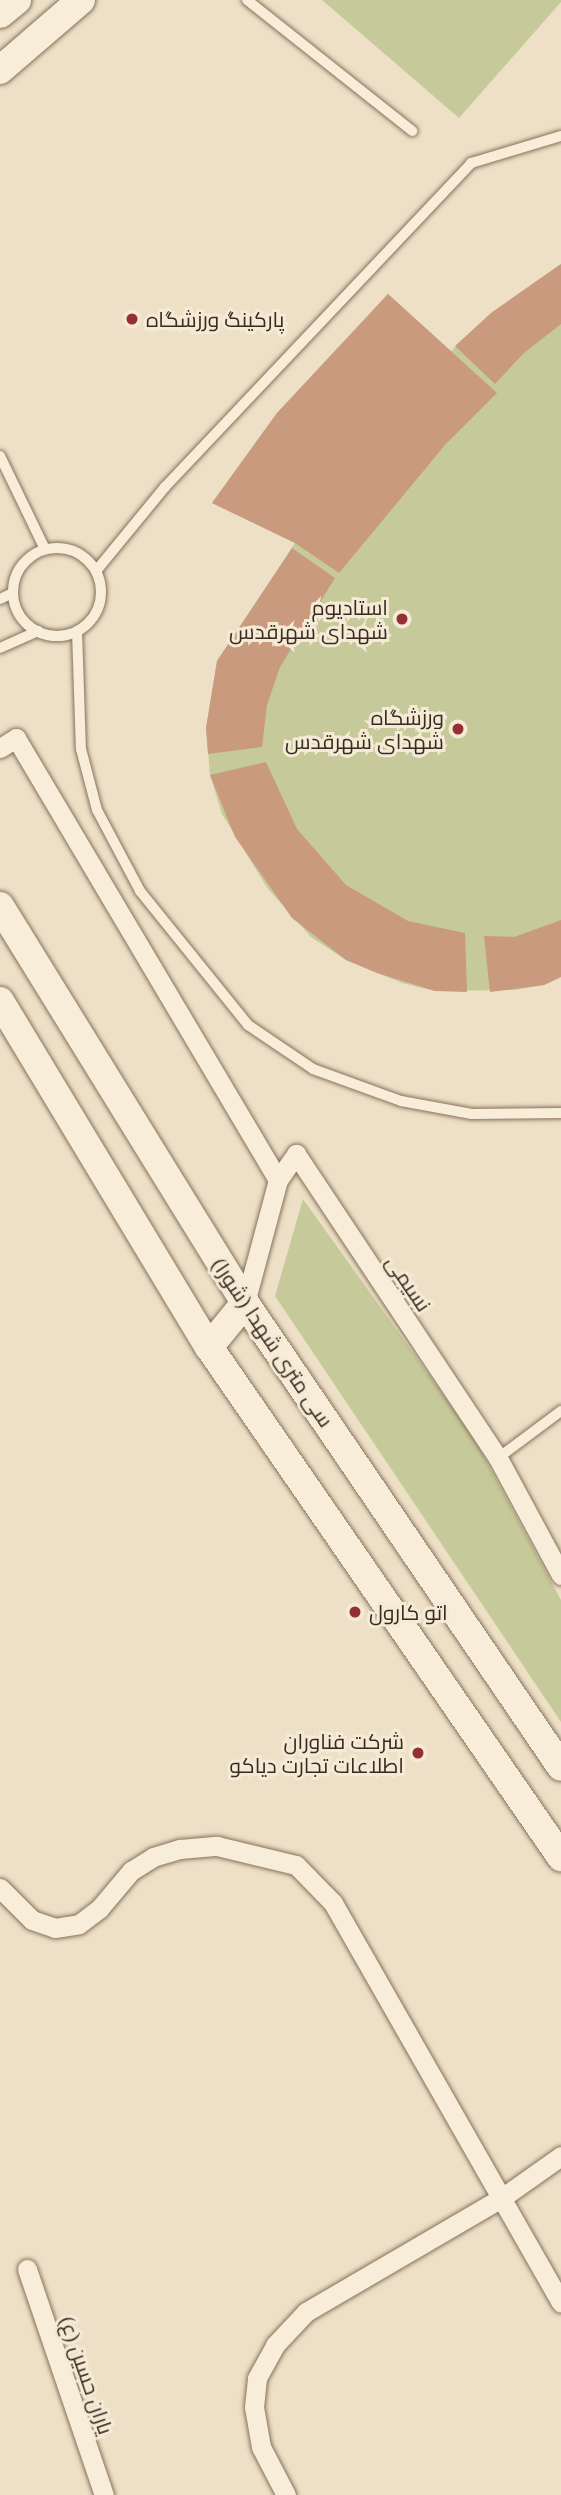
<!DOCTYPE html>
<html>
<head>
<meta charset="utf-8">
<style>
  body { margin:0 }
  #map { position:relative; width:561px; height:2495px; overflow:hidden; background:#ede0c6; font-family:"PT Serif",Cairo,serif }
  div>[style] { position:absolute }
  [style*='--x'] { left:calc(var(--x)*1px); top:calc(var(--y)*1px); width:calc(var(--w)*1px); rotate:calc(var(--a)*1deg) }
  .green>* { inset:0; background:#c6ca9a }
  .building>* { inset:0; background:#c99a7e }
  .roads { filter:drop-shadow(0 0 2px #87725c) drop-shadow(0 0 2px #87725c) }
  .lane>* { height:10px; margin:-5px; padding:0 5px; transform-origin:5px; border-radius:5px; background:#f7edd9 }
  .lane>.ring { margin:-5px; padding:0; box-sizing:content-box; background:none; border:10px solid #f7edd9; border-radius:50% }
  .street>* { height:19px; margin:-9.5px; padding:0 9.5px; transform-origin:9.5px; border-radius:9.5px; background:#f7edd9 }
  .secondary>* { height:28px; margin:-14px; padding:0 14px; transform-origin:14px; border-radius:14px; background:#f7edd9 }
  .dots>* { width:19px; height:19px; translate:-50% -50%; box-sizing:border-box; border:4px solid #f4ead5; border-radius:50% }
  span { translate:-50% -50%; white-space:nowrap; text-align:center; line-height:1.15; -webkit-text-stroke:6px #f4ead5; paint-order:stroke }
  .poi-label { font-size:21px; color:#382b20 }
  .left { translate:0 -50%; text-align:left }
  .right { translate:-100% -50%; text-align:right }
  .street-label { font-size:21px; color:#382b20 }
</style>
</head>
<body>
<div id="map">
  <div class="green">
    <i style="clip-path:polygon(322px 0,561px 0,561px 2px,459px 118px)"></i>
    <i style="clip-path:polygon(561px 264px,561px 977px,544px 985px,515px 990px,435px 991px,402px 983px,346px 960px,311px 937px,268px 889px,222px 814px,210px 775px,206px 728px,217px 661px,295px 543px,212px 503px,277px 413px,388px 294px,451px 351px,491px 313px)"></i>
    <i style="clip-path:polygon(303px 1199px,474px 1438px,561px 1600px,561px 1722px,275px 1296px)"></i>
  </div>
  <div class="building">
    <i style="clip-path:polygon(561px 264px,561px 324px,524px 353px,495px 384px,455px 346px,491px 313px)"></i>
    <i style="clip-path:polygon(388px 294px,497px 393px,445px 445px,339px 573px,295px 543px,212px 503px,277px 413px)"></i>
    <i style="clip-path:polygon(292px 548px,335px 578px,280px 667px,267px 705px,262px 747px,208px 754px,206px 728px,217px 661px)"></i>
    <i style="clip-path:polygon(266px 762px,297px 829px,346px 885px,408px 921px,465px 933px,467px 992px,435px 991px,377px 973px,346px 960px,292px 918px,235px 837px,210px 775px)"></i>
    <i style="clip-path:polygon(561px 920px,561px 977px,544px 985px,490px 992px,484px 936px,514px 937px)"></i>
  </div>
  <div class="roads">
    <div class="lane">
      <i style="--x:247;--y:0;--w:211;--a:38.4"></i>
      <i style="--x:0;--y:456;--w:103;--a:64.2"></i>
      <i class="ring" style="left:13px;top:548px;width:78px;height:78px"></i>
      <i style="--x:96;--y:571;--w:109;--a:-50.6"></i>
      <i style="--x:165;--y:487;--w:446;--a:-46.6"></i>
      <i style="--x:471;--y:163;--w:94;--a:-16.7"></i>
      <i style="--x:0;--y:599;--w:14;--a:-25"></i>
      <i style="--x:77;--y:631;--w:118;--a:88.1"></i>
      <i style="--x:81;--y:749;--w:63;--a:75.3"></i>
      <i style="--x:97;--y:810;--w:92;--a:62"></i>
      <i style="--x:140;--y:891;--w:172;--a:51.1"></i>
      <i style="--x:248;--y:1025;--w:78;--a:34.1"></i>
      <i style="--x:313;--y:1069;--w:94;--a:20"></i>
      <i style="--x:401;--y:1101;--w:72;--a:10.4"></i>
      <i style="--x:472;--y:1114;--w:89;--a:-0.6"></i>
      <i style="--x:0;--y:648;--w:42;--a:-24.1"></i>
      <i style="--x:498;--y:1458;--w:79;--a:-36.7"></i>
    </div>
    <div class="street">
      <i style="--x:0;--y:748;--w:19;--a:-32"></i>
      <i style="--x:16;--y:738;--w:514;--a:59.34"></i>
      <i style="--x:245;--y:1303;--w:127;--a:-75"></i>
      <i style="--x:278;--y:1180;--w:32;--a:-55"></i>
      <i style="--x:296;--y:1154;--w:365;--a:56.4"></i>
      <i style="--x:498;--y:1458;--w:133;--a:61.7"></i>
      <i style="--x:0;--y:1888;--w:45;--a:45"></i>
      <i style="--x:32;--y:1920;--w:24;--a:19"></i>
      <i style="--x:55;--y:1928;--w:24;--a:-9"></i>
      <i style="--x:79;--y:1924;--w:25;--a:-37"></i>
      <i style="--x:99;--y:1909;--w:50;--a:-49.9"></i>
      <i style="--x:131;--y:1871;--w:26;--a:-32"></i>
      <i style="--x:153;--y:1857;--w:28;--a:-17"></i>
      <i style="--x:180;--y:1849;--w:37;--a:-5"></i>
      <i style="--x:217;--y:1846;--w:81;--a:13.5"></i>
      <i style="--x:296;--y:1865;--w:53;--a:45.8"></i>
      <i style="--x:333;--y:1903;--w:460;--a:60.3"></i>
      <i style="--x:27;--y:2269;--w:239;--a:71.2"></i>
      <i style="--x:286;--y:2495;--w:54;--a:-117.5"></i>
      <i style="--x:261;--y:2447;--w:41;--a:-99.9"></i>
      <i style="--x:254;--y:2407;--w:29;--a:-84"></i>
      <i style="--x:257;--y:2378;--w:38;--a:-61"></i>
      <i style="--x:275;--y:2345;--w:45;--a:-46.8"></i>
      <i style="--x:306;--y:2312;--w:228;--a:-30.3"></i>
      <i style="--x:503;--y:2197;--w:71;--a:-35.3"></i>
    </div>
    <div class="secondary">
      <i style="--x:0;--y:14;--w:22;--a:-39"></i>
      <i style="--x:0;--y:70;--w:107;--a:-40.8"></i>
      <i style="--x:0;--y:906;--w:467;--a:58.3"></i>
      <i style="--x:245;--y:1303;--w:561;--a:55.74"></i>
      <i style="--x:0;--y:1001;--w:404;--a:58.9"></i>
      <i style="--x:209;--y:1347;--w:620;--a:55.39"></i>
      <i style="--x:209;--y:1347;--w:57;--a:-50.7"></i>
    </div>
  </div>
  <div class="dots">
    <i style="left:132px;top:319px;background:#942f33"></i>
    <i style="left:402px;top:619px;background:#942f33"></i>
    <i style="left:458px;top:729px;background:#942f33"></i>
    <i style="left:355px;top:1612px;background:#942f33"></i>
    <i style="left:418px;top:1753px;background:#942f33"></i>
  </div>
  <div class="poi-label">
    <span class="left" style="left:146px;top:319px">پارکینگ ورزشگاه</span>
    <span class="right" style="left:388px;top:619px">استادیوم<br>شهدای شهرقدس</span>
    <span class="right" style="left:444px;top:729px">ورزشگاه<br>شهدای شهرقدس</span>
    <span class="left" style="left:369px;top:1612px">اتو کارول</span>
    <span class="right" style="left:404px;top:1753px">شرکت فناوران<br>اطلاعات تجارت دیاکو</span>
  </div>
  <div class="street-label">
    <span style="left:409px;top:1283px;rotate:56deg">نسیمی</span>
    <span style="left:273px;top:1342px;rotate:56deg">سی متری شهدا (شورا)</span>
    <span style="left:87px;top:2375px;rotate:71deg">یاران حسین (ع)</span>
  </div>
</div>
</body>
</html>
